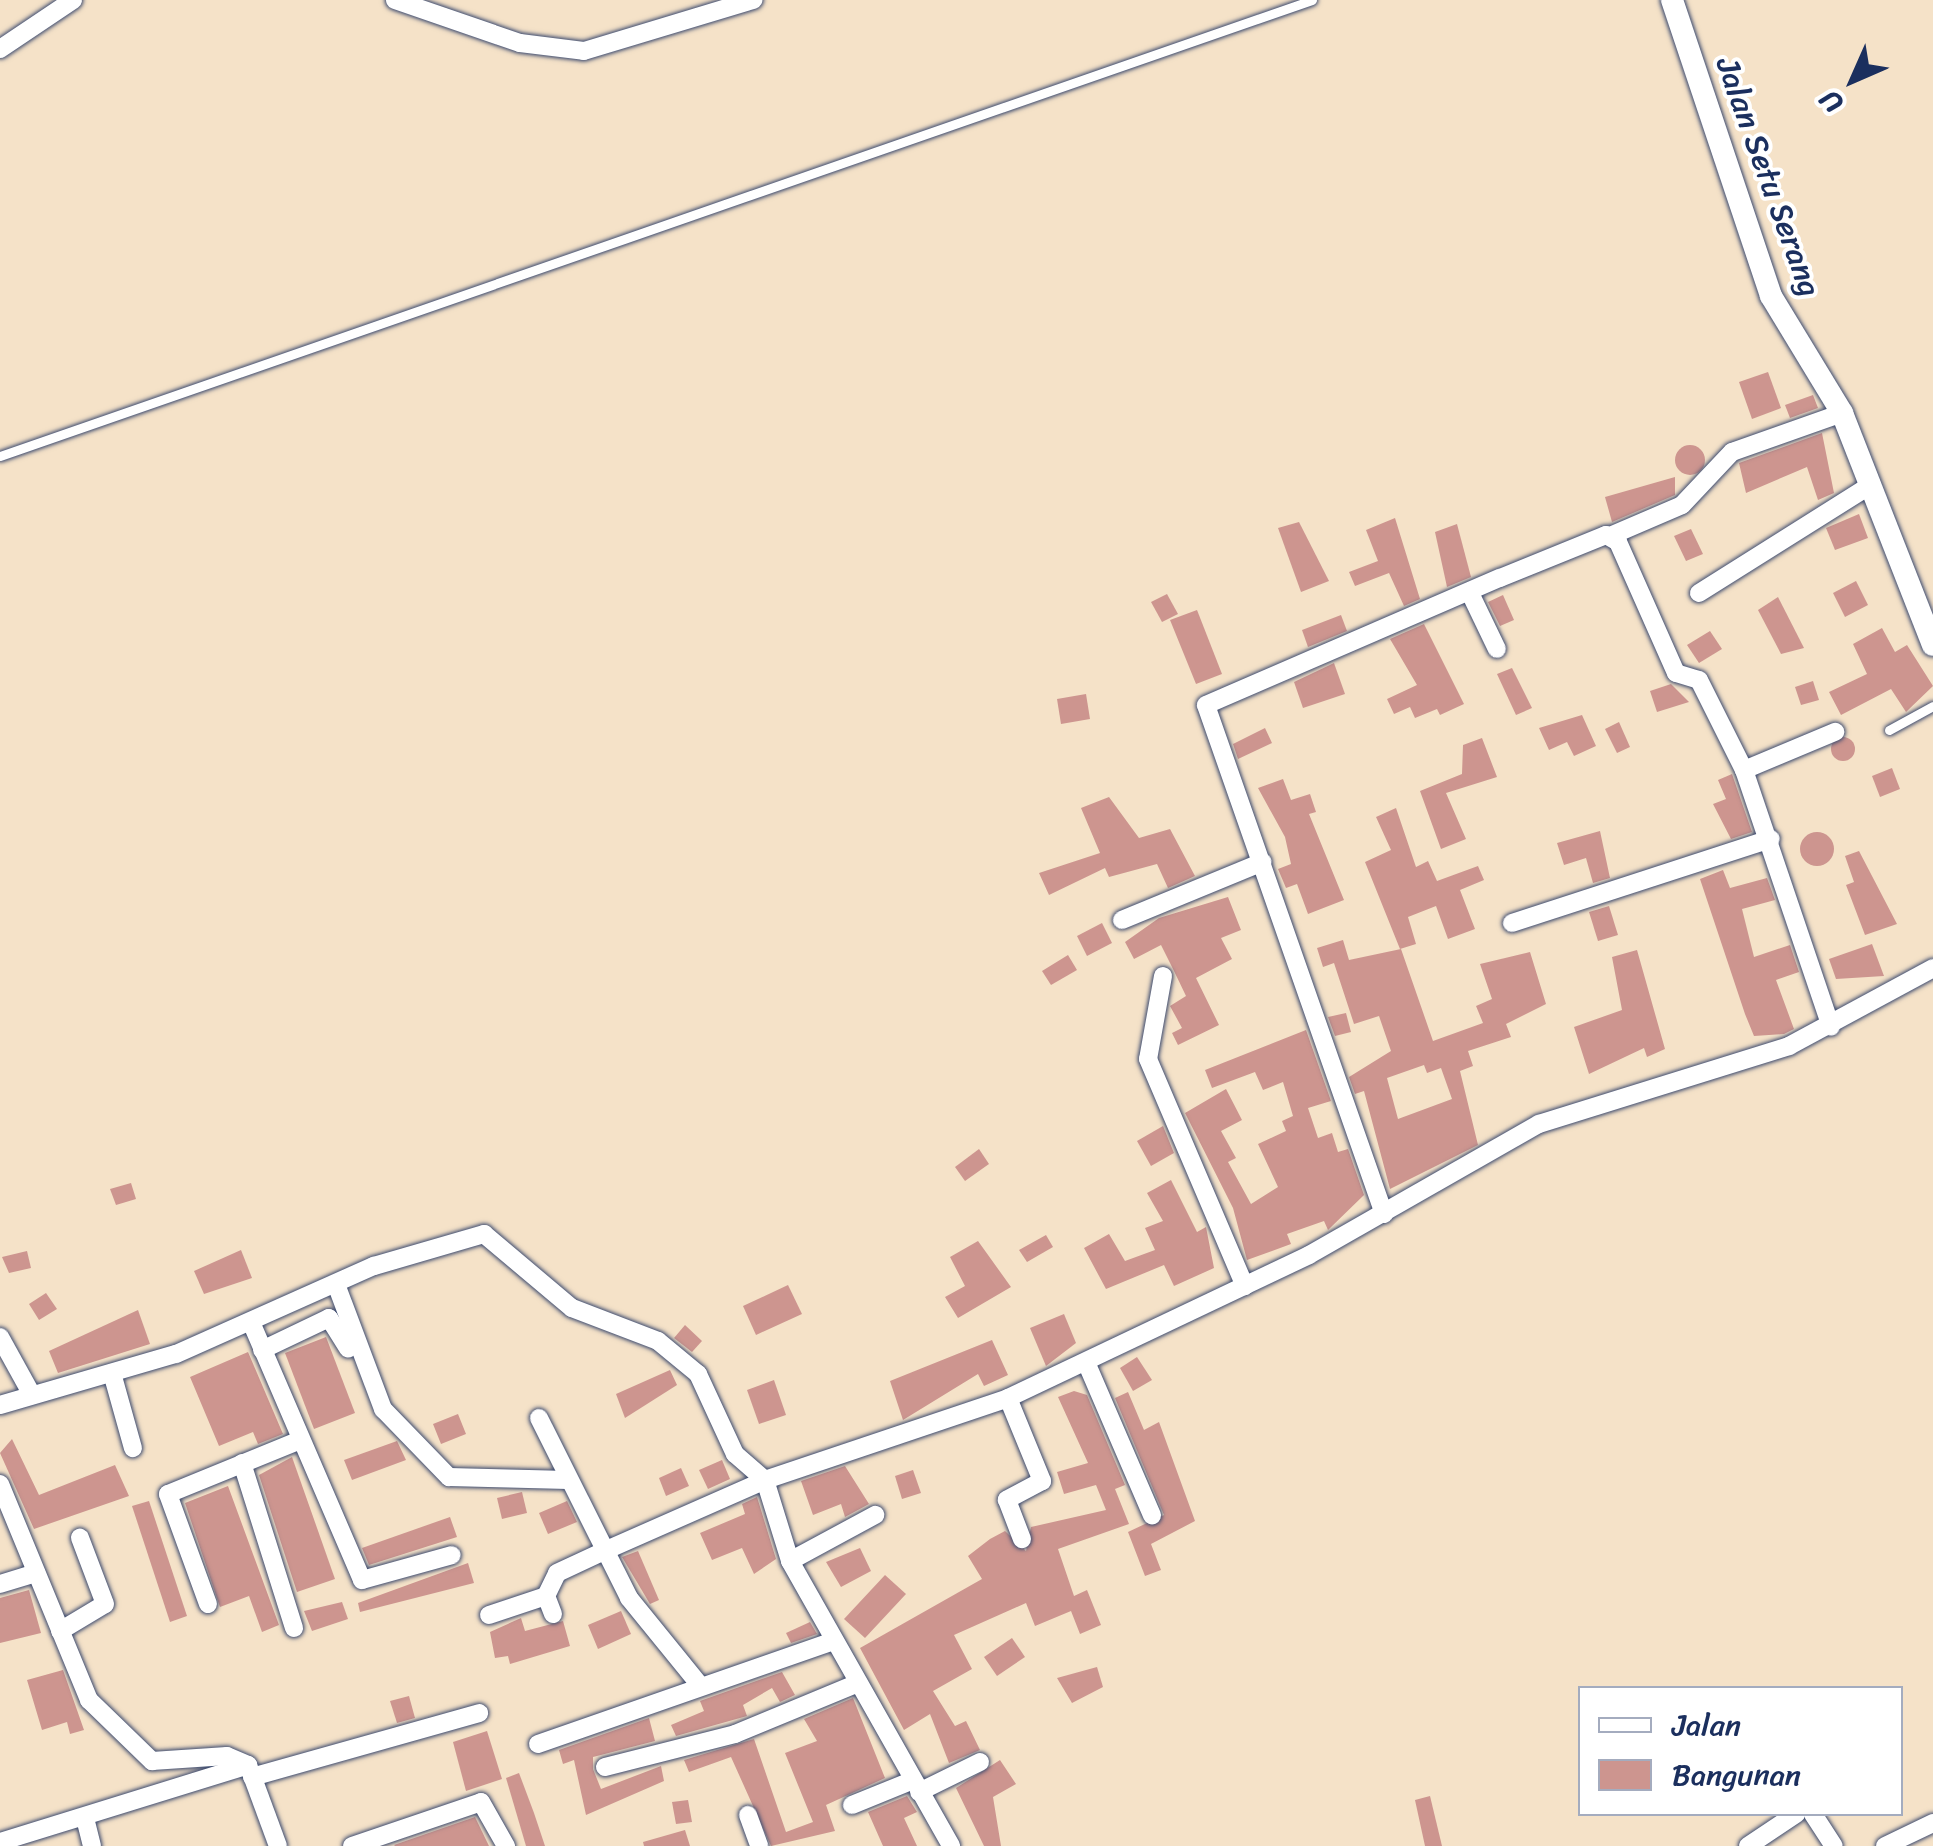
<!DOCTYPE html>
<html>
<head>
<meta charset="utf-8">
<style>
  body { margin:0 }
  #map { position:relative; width:1933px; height:1846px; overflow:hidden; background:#f5e2c8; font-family:Sriracha,sans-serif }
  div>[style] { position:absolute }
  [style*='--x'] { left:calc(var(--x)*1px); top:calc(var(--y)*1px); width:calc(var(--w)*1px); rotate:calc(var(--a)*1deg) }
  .building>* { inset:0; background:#cd958f }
  .round { border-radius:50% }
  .roads { filter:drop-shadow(0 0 2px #3c4a6e) drop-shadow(0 0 2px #3c4a6e) }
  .service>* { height:9px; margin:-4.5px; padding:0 4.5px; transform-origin:4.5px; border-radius:4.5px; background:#fff }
  .minor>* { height:18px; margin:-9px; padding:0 9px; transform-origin:9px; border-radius:9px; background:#fff }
  .tertiary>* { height:22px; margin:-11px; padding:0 11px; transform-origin:11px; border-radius:11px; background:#fff }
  span { translate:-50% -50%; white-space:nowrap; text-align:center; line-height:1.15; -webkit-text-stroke:8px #fff; paint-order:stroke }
  .street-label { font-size:32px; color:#1b2f5e }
  .legend { position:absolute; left:1578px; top:1686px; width:325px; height:130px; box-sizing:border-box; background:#fff; border:2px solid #a4acbf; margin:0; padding:12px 18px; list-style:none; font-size:30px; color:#1b2f5e }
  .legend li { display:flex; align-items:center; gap:20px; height:50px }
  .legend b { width:50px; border:2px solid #a4acbf }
  .north { position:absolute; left:1803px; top:30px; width:100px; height:100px; -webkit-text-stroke:8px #fff; paint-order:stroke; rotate:225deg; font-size:28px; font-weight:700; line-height:40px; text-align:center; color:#1b2f5e }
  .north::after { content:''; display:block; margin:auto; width:35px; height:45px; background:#1b2f5e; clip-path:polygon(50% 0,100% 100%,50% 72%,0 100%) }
</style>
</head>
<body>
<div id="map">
  <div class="building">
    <i style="clip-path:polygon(1768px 372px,1781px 408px,1752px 419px,1739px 382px)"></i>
    <i style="clip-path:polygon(1813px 395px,1818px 408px,1790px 418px,1785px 405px)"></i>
    <i style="clip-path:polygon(1822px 433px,1834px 493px,1818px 500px,1807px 467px,1746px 493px,1739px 463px)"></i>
    <i class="round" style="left:1675px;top:445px;width:30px;height:30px"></i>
    <i style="clip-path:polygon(1675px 477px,1675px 495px,1612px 522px,1605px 497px)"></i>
    <i style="clip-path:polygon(1859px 514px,1868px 538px,1835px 550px,1826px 528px)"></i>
    <i style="clip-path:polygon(1395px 518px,1420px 599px,1404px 606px,1389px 573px,1355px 586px,1349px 572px,1378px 561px,1366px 530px)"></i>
    <i style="clip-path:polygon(1299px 522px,1329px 581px,1301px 592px,1278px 528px)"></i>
    <i style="clip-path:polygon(1457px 524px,1471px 577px,1447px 587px,1435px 532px)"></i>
    <i style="clip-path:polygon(1691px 529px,1703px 554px,1686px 561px,1674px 536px)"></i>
    <i style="clip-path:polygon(1856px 581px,1868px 605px,1845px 617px,1833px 593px)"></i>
    <i style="clip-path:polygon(1167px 594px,1178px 614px,1162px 622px,1151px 602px)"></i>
    <i style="clip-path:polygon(1503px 595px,1514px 620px,1500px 626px,1488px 602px)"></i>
    <i style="clip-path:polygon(1778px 597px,1804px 648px,1781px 654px,1758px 610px)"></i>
    <i style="clip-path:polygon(1197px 610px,1222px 674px,1196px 684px,1170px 620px)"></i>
    <i style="clip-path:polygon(1341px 615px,1347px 631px,1308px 647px,1302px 630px)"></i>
    <i style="clip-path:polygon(1424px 624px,1464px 704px,1440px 715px,1437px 709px,1415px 718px,1410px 707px,1394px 714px,1387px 699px,1417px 685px,1390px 639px)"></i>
    <i style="clip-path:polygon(1882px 628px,1895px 652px,1907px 645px,1933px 686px,1906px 712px,1891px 689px,1841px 715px,1829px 692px,1867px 674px,1853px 644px)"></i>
    <i style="clip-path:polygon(1710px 631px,1722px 649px,1699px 663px,1687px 645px)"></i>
    <i style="clip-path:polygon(1334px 663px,1345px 694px,1303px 708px,1294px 682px)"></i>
    <i style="clip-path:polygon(1512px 668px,1532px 708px,1516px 715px,1497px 674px)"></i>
    <i style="clip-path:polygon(1813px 681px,1819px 700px,1801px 705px,1795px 687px)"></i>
    <i style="clip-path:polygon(1671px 684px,1689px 702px,1657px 712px,1650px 691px)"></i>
    <i style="clip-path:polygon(1086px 694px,1090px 719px,1061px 724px,1057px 699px)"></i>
    <i style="clip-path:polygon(1582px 715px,1596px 746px,1574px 756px,1567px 742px,1549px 750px,1539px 728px)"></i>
    <i style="clip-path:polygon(1619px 722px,1630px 747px,1617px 753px,1605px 729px)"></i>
    <i style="clip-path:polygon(1265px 728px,1272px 743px,1238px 759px,1233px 744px)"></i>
    <i class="round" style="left:1831px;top:737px;width:24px;height:24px"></i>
    <i style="clip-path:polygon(1482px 738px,1497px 777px,1446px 793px,1466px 839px,1441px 849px,1420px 791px,1462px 774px,1463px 745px)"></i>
    <i style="clip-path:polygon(1892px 768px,1900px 789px,1880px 797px,1872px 776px)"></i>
    <i style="clip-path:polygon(1732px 774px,1752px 832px,1731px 839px,1713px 804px,1726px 799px,1718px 780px)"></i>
    <i style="clip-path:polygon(1283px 779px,1291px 800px,1310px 794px,1316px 812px,1309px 814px,1344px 900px,1308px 914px,1297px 884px,1286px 888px,1278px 869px,1291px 864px,1285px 837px,1258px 788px)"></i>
    <i style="clip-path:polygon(1109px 797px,1139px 838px,1170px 829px,1195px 876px,1168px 888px,1157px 864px,1109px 877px,1105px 868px,1049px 895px,1039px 873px,1100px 853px,1081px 808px)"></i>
    <i style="clip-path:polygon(1396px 808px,1416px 867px,1428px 861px,1437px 881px,1478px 866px,1484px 880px,1460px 890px,1475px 929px,1448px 939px,1436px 906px,1408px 917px,1416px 944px,1400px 949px,1365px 862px,1391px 850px,1376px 817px)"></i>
    <i style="clip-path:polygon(1600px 831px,1610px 878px,1593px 883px,1586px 858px,1564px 865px,1557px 843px)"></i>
    <i class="round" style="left:1800px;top:832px;width:34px;height:34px"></i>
    <i style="clip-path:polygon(1859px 851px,1897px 924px,1865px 935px,1846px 885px,1854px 882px,1845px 856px)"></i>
    <i style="clip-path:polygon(1723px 870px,1730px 888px,1767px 878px,1775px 900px,1742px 909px,1754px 957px,1790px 945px,1799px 972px,1776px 980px,1794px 1029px,1784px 1034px,1754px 1036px,1745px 1014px,1700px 879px)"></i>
    <i style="clip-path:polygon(1228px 897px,1241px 930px,1221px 938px,1232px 959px,1196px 978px,1219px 1025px,1178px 1045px,1172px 1033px,1182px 1028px,1170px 1006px,1186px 996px,1174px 971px,1161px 945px,1134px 959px,1125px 942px,1159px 918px)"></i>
    <i style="clip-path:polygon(1609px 906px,1618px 935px,1598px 941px,1589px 912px)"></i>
    <i style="clip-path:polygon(1102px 923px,1112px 943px,1087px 956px,1077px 936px)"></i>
    <i style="clip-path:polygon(evenodd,1343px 940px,1349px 960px,1401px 949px,1433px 1041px,1483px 1023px,1476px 1006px,1492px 999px,1480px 964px,1530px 952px,1546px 1004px,1506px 1024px,1511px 1037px,1468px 1051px,1473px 1066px,1460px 1071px,1478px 1145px,1390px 1189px,1364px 1091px,1355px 1094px,1349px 1077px,1391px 1051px,1379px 1016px,1354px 1024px,1334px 963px,1323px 967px,1317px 948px,1343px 940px,1424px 1065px,1427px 1073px,1441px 1068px,1452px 1099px,1398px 1119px,1387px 1078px,1424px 1065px)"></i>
    <i style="clip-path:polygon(1872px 944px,1884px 976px,1836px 979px,1829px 959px)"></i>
    <i style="clip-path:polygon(1637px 950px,1665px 1049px,1647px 1057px,1644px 1048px,1589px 1074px,1574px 1027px,1622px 1010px,1612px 957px)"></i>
    <i style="clip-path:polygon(1068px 955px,1077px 970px,1051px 985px,1042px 971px)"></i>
    <i style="clip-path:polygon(1346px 1013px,1351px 1032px,1335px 1036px,1328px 1017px)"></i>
    <i style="clip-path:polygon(1306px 1030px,1331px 1101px,1308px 1108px,1318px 1138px,1332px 1133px,1338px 1152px,1348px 1149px,1364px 1195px,1328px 1230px,1324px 1221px,1287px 1234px,1291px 1244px,1247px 1260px,1233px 1208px,1185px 1113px,1226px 1089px,1242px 1120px,1221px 1131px,1236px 1158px,1228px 1162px,1251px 1204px,1278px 1187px,1258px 1144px,1286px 1131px,1282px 1121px,1293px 1116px,1283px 1082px,1263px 1090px,1255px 1072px,1212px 1088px,1205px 1070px)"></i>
    <i style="clip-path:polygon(1163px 1126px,1174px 1153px,1151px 1166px,1137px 1141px)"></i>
    <i style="clip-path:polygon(979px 1149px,989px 1164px,965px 1181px,955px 1167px)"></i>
    <i style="clip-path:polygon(1171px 1180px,1197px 1232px,1206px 1227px,1214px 1268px,1174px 1286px,1164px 1265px,1106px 1289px,1084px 1248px,1109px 1234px,1125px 1261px,1155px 1250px,1145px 1228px,1163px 1221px,1147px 1193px)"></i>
    <i style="clip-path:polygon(131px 1183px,136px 1199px,116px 1205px,110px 1189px)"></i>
    <i style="clip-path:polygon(1046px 1235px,1053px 1247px,1027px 1262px,1019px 1250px)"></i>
    <i style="clip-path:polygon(978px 1241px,1011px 1287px,958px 1318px,945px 1297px,965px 1286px,950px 1257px)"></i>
    <i style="clip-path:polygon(241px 1250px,252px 1278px,204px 1294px,194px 1271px)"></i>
    <i style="clip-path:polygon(27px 1251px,31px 1268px,9px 1273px,2px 1257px)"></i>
    <i style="clip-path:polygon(788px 1285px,802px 1314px,756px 1335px,743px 1306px)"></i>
    <i style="clip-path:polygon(46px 1293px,57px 1309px,39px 1320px,29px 1304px)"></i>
    <i style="clip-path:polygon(138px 1310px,150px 1344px,58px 1373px,49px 1351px)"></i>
    <i style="clip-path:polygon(1064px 1314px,1076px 1343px,1046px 1366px,1030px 1328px)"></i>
    <i style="clip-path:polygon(685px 1325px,702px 1341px,692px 1352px,674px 1338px)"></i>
    <i style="clip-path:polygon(326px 1337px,355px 1413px,314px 1429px,285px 1353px)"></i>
    <i style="clip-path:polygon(992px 1340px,1008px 1375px,984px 1386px,978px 1374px,903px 1420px,890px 1381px)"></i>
    <i style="clip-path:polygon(248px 1352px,283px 1434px,258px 1444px,253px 1432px,219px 1446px,190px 1377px)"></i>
    <i style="clip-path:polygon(1137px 1357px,1152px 1380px,1133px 1391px,1120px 1368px)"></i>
    <i style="clip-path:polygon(670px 1370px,677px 1385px,625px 1418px,616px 1394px)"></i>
    <i style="clip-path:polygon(774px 1380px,786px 1415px,759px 1424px,747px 1390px)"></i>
    <i style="clip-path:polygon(1074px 1391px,1087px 1395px,1125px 1485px,1115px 1489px,1129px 1524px,1058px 1549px,1074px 1596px,1087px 1590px,1101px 1625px,1080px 1634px,1071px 1611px,1035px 1626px,1026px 1603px,954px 1635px,972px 1669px,933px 1691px,955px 1726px,966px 1721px,980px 1750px,949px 1763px,930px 1714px,904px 1730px,860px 1648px,982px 1579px,968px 1556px,990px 1539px,1005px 1531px,1026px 1551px,1031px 1527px,1106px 1510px,1096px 1485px,1064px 1494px,1057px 1472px,1088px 1463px,1058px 1397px)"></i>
    <i style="clip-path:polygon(1128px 1392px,1144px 1430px,1159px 1422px,1195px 1521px,1151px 1544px,1161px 1570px,1145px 1576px,1128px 1532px,1164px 1515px,1115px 1398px)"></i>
    <i style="clip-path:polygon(458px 1414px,466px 1434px,441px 1444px,433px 1424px)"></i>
    <i style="clip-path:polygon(12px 1439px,39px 1495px,115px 1465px,129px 1496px,34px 1529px,0 1453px)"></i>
    <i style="clip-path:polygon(397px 1441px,406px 1460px,352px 1480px,344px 1460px)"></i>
    <i style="clip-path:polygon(292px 1457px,335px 1579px,297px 1592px,259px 1475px)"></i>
    <i style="clip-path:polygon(722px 1460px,730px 1479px,708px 1489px,699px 1470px)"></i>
    <i style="clip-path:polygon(845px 1466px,869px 1504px,845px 1517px,841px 1504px,813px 1515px,801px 1481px)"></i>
    <i style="clip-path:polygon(681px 1468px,689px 1486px,666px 1496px,659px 1478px)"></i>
    <i style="clip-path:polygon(913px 1470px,921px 1493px,902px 1499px,895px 1476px)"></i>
    <i style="clip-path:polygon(228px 1486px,279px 1625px,262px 1632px,249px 1596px,220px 1607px,185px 1503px)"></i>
    <i style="clip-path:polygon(522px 1492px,527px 1513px,502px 1519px,497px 1498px)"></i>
    <i style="clip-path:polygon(757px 1497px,776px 1559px,754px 1574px,742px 1548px,712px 1560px,700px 1533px,745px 1514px,742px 1504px)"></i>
    <i style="clip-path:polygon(149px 1501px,187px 1616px,170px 1622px,132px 1506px)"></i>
    <i style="clip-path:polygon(567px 1501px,577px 1522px,548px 1534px,539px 1513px)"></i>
    <i style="clip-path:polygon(450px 1517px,457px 1537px,369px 1565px,362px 1548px)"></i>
    <i style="clip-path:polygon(860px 1548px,871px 1571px,841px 1587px,826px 1562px)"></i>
    <i style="clip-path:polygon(638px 1551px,659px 1600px,650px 1604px,622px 1557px)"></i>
    <i style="clip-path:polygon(468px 1563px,474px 1583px,360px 1612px,358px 1603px)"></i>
    <i style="clip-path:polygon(885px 1575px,906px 1594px,865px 1638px,844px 1619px)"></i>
    <i style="clip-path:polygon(29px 1590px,41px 1633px,0 1643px,0 1598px)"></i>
    <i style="clip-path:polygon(342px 1602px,348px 1619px,312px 1631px,304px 1611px)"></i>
    <i style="clip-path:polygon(621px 1611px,631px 1634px,598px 1649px,588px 1625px)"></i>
    <i style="clip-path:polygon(521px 1618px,525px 1631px,563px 1621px,570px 1646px,510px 1664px,508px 1656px,495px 1658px,490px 1632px)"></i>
    <i style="clip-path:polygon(810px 1622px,817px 1634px,791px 1643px,786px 1633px)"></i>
    <i style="clip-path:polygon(1012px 1638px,1025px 1657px,997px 1676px,984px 1657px)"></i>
    <i style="clip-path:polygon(1097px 1667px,1103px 1687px,1072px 1703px,1057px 1678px)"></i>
    <i style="clip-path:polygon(63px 1670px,84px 1730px,70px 1734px,67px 1722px,42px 1730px,27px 1680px)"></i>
    <i style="clip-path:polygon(782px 1672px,795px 1695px,780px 1702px,772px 1688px,743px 1705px,747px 1716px,676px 1736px,671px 1725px,704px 1711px,700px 1701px)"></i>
    <i style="clip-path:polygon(409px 1696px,415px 1718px,397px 1723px,390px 1701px)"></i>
    <i style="clip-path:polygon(853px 1698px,885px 1778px,826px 1805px,835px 1831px,771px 1846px,731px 1757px,689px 1772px,684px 1760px,754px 1739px,786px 1832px,813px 1822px,785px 1753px,817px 1741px,804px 1719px)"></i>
    <i style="clip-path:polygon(649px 1718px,655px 1741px,593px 1757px,593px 1769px,601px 1789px,661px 1766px,664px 1781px,586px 1815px,574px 1760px,563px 1764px,559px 1750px)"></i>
    <i style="clip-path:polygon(487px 1731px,502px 1779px,466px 1791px,453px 1742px)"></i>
    <i style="clip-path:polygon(1000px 1760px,1016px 1784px,993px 1797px,1001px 1846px,984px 1846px,956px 1788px)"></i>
    <i style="clip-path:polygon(519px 1773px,534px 1813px,545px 1846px,526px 1846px,506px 1778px)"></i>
    <i style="clip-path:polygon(907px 1796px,917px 1812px,904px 1818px,917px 1846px,883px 1846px,868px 1812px)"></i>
    <i style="clip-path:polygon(1430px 1796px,1442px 1846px,1425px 1846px,1415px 1800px)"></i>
    <i style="clip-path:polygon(688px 1800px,692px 1822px,676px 1824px,672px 1802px)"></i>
    <i style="clip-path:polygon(475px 1817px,489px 1846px,395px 1846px,394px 1845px)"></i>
    <i style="clip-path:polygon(685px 1830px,690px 1846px,644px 1846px,643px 1842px)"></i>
  </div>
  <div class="roads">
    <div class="service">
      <i style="--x:0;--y:456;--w:1389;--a:-19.17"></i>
      <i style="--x:1889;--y:730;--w:50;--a:-28.6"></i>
    </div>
    <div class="minor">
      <i style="--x:395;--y:0;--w:132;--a:19"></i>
      <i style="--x:520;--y:43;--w:64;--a:7.1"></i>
      <i style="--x:584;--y:51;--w:177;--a:-16.8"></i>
      <i style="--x:0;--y:49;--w:88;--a:-33.9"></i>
      <i style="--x:1610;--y:536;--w:78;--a:-23.3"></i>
      <i style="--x:1682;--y:505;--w:73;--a:-46.7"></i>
      <i style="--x:1732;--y:452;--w:117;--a:-19.5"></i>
      <i style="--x:1470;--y:593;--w:62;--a:64.3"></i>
      <i style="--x:1699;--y:593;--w:204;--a:-32.2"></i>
      <i style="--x:1744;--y:770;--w:99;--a:-22.7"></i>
      <i style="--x:1122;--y:920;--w:152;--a:-22.4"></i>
      <i style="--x:1512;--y:923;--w:272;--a:-18"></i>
      <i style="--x:1163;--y:976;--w:84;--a:100.2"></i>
      <i style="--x:1148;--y:1059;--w:247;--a:66.9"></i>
      <i style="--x:1384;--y:1214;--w:539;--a:-109.28"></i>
      <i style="--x:1206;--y:705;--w:320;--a:-23.4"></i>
      <i style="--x:1500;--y:578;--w:114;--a:-22.1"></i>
      <i style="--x:1606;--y:535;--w:14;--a:30"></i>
      <i style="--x:1618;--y:542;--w:143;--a:66.1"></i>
      <i style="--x:1676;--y:673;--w:24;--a:17"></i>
      <i style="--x:1699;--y:680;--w:101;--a:63.4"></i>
      <i style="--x:1744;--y:770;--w:271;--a:71.3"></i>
      <i style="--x:336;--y:1284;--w:134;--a:69.4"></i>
      <i style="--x:383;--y:1409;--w:95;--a:45.9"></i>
      <i style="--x:449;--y:1477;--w:119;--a:1.4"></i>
      <i style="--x:251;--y:1322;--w:281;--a:66.7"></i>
      <i style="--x:362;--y:1580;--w:93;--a:-15.5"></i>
      <i style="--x:0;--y:1337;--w:66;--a:61.1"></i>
      <i style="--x:262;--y:1350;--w:74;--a:-25.5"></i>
      <i style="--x:329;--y:1318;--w:36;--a:58"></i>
      <i style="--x:1086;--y:1362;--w:167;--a:66.7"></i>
      <i style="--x:112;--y:1373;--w:78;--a:74.4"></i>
      <i style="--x:1008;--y:1398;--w:90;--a:67.7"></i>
      <i style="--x:1042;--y:1481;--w:40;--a:152"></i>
      <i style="--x:1007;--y:1500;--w:42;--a:69"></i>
      <i style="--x:0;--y:1405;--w:183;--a:-16.2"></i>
      <i style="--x:176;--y:1354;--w:217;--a:-24"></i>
      <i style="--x:374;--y:1266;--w:115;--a:-16.2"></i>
      <i style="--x:484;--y:1234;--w:115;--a:40.1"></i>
      <i style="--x:572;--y:1308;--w:92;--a:21"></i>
      <i style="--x:658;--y:1341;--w:52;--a:39.5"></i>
      <i style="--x:698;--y:1374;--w:88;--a:65.2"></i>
      <i style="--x:735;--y:1454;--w:40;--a:41"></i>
      <i style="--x:765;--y:1480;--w:85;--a:72.8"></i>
      <i style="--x:790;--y:1561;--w:327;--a:60.5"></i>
      <i style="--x:539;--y:1418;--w:201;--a:63.4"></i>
      <i style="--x:629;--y:1598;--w:111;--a:50.9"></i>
      <i style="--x:242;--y:1463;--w:173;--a:72.5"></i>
      <i style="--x:0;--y:1484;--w:234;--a:67.6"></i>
      <i style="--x:89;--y:1700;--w:88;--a:44.1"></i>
      <i style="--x:152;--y:1761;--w:75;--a:-3.8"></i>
      <i style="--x:227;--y:1756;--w:23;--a:23"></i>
      <i style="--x:790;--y:1561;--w:97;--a:-28.4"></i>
      <i style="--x:0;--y:1584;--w:38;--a:-17"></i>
      <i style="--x:208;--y:1604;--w:117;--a:-110"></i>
      <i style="--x:168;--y:1494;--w:140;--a:-22.2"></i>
      <i style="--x:553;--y:1614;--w:19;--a:-111"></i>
      <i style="--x:546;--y:1596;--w:25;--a:-64"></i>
      <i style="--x:557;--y:1573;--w:50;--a:-25"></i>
      <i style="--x:602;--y:1552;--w:178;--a:-23.8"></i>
      <i style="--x:765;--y:1480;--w:256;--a:-18.6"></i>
      <i style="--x:1008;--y:1398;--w:333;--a:-25.4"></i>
      <i style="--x:1309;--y:1255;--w:265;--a:-29.7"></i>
      <i style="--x:1539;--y:1124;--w:262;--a:-17.3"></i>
      <i style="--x:1789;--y:1046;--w:164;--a:-28.4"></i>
      <i style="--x:489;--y:1615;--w:60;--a:-18.4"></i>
      <i style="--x:60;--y:1631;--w:52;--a:-31"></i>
      <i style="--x:105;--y:1604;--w:71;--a:-110.7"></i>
      <i style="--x:538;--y:1744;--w:313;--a:-19.2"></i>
      <i style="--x:605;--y:1767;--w:134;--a:-14.2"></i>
      <i style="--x:735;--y:1734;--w:133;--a:-22.5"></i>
      <i style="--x:250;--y:1770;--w:81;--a:69.8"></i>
      <i style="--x:252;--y:1777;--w:236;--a:-15.7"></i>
      <i style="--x:919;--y:1792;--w:68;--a:-26.2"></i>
      <i style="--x:852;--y:1805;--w:64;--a:-22.1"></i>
      <i style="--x:1813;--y:1814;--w:38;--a:57"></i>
      <i style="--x:748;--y:1815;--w:33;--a:70"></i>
      <i style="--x:85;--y:1818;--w:29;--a:76"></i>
      <i style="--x:0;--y:1842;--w:260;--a:-17.2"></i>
      <i style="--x:352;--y:1846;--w:136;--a:-18.8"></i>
      <i style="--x:481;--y:1802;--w:51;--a:60.4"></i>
      <i style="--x:1748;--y:1846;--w:58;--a:-33.7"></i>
      <i style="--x:1885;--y:1846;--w:53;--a:-25.6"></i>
    </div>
    <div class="tertiary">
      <i style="--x:1672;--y:0;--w:312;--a:71.5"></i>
      <i style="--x:1771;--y:296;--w:137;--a:58.7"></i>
      <i style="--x:1842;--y:413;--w:249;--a:68.6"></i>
    </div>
  </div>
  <div class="street-label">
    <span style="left:1768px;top:177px;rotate:70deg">Jalan Setu Serang</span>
  </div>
  <ul class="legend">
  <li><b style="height:12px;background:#fff"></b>Jalan</li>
  <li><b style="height:28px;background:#cd958f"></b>Bangunan</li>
  </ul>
  <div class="north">U</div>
</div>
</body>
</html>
